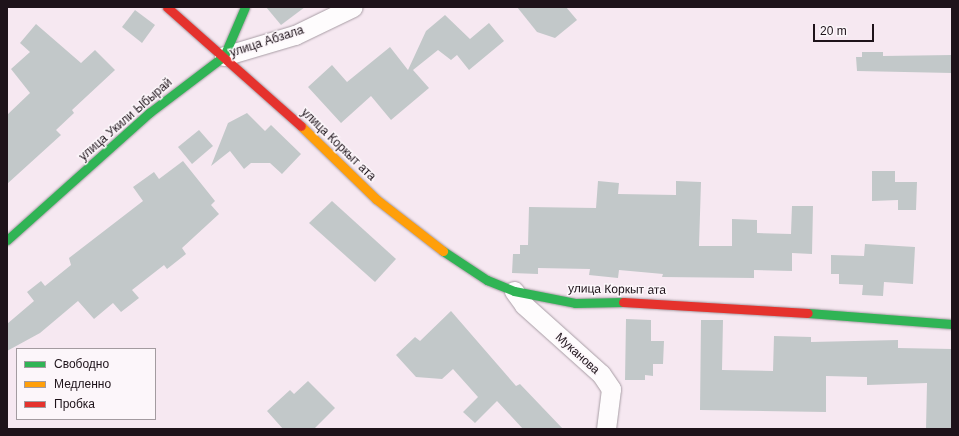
<!DOCTYPE html>
<html>
<head>
<meta charset="utf-8">
<style>
  body { margin:0 }
  #map { position:relative; width:959px; height:436px; overflow:hidden; background:#f6e8f1; font-family:Helvetica,sans-serif }
  div>[style] { position:absolute }
  [style*='--x'] { left:calc(var(--x)*1px); top:calc(var(--y)*1px); width:calc(var(--w)*1px); rotate:calc(var(--a)*1deg) }
  .building>* { inset:0; background:#c2c8c9 }
  .roads { filter:drop-shadow(0 0 1px #a89da5) drop-shadow(0 0 1px #a89da5) }
  .street>* { height:19px; margin:-9.5px; padding:0 9.5px; transform-origin:9.5px; border-radius:9.5px; background:#fefcfd }
  .fast>* { height:9px; margin:-4.5px; padding:0 4.5px; transform-origin:4.5px; border-radius:4.5px; background:#30b455 }
  .slow>* { height:9px; margin:-4.5px; padding:0 4.5px; transform-origin:4.5px; border-radius:4.5px; background:#ff9f0a }
  .jam>* { height:9px; margin:-4.5px; padding:0 4.5px; transform-origin:4.5px; border-radius:4.5px; background:#e5322d }
  span { translate:-50% -50%; white-space:nowrap; text-align:center; line-height:1.15; -webkit-text-stroke:3px #fcf6fa; paint-order:stroke }
  .street-label { font-size:12px; color:#1e131a }
  .frame { position:absolute; inset:0; border:8px solid #1e131a; pointer-events:none }
  .legend { position:absolute; left:16px; top:348px; width:140px; height:72px; box-sizing:border-box; background:#fcf6fa; border:1px solid #a39ba0; margin:0; padding:5px 7px; list-style:none; font-size:12px; color:#1e131a }
  .legend li { display:flex; align-items:center; gap:8px; height:20px }
  .legend b { width:20px; border:1px solid #a39ba0 }
  .scale { position:absolute; left:813px; top:24px; width:61px; height:18px; box-sizing:border-box; border:2px solid #1e131a; border-top:0; padding-left:5px; font-size:12px; line-height:14px; white-space:nowrap; color:#1e131a; -webkit-text-stroke:3px #fcf6fa; paint-order:stroke }
</style>
</head>
<body>
<div id="map">
  <div class="building">
    <i style="clip-path:polygon(266px 7px,305px 7px,281px 25px)"></i>
    <i style="clip-path:polygon(517px 7px,566px 7px,577px 20px,555px 38px,537px 32px)"></i>
    <i style="clip-path:polygon(135px 10px,155px 25px,142px 43px,122px 27px)"></i>
    <i style="clip-path:polygon(445px 15px,470px 39px,489px 23px,504px 41px,469px 70px,457px 55px,451px 60px,438px 50px,413px 70px,429px 88px,391px 120px,371px 96px,341px 123px,308px 87px,332px 65px,347px 82px,390px 47px,408px 70px,426px 31px)"></i>
    <i style="clip-path:polygon(36px 24px,81px 63px,95px 50px,115px 70px,72px 110px,74px 113px,56px 130px,61px 135px,7px 184px,7px 115px,30px 93px,11px 69px,30px 52px,20px 43px)"></i>
    <i style="clip-path:polygon(862px 52px,883px 52px,883px 56px,952px 55px,952px 73px,857px 71px,856px 57px,862px 57px)"></i>
    <i style="clip-path:polygon(247px 113px,265px 131px,271px 125px,301px 154px,282px 174px,270px 163px,251px 163px,244px 169px,230px 151px,211px 166px,228px 123px)"></i>
    <i style="clip-path:polygon(199px 130px,213px 146px,192px 164px,178px 147px)"></i>
    <i style="clip-path:polygon(183px 161px,215px 201px,211px 205px,219px 214px,182px 248px,186px 254px,167px 269px,164px 265px,132px 290px,139px 298px,121px 312px,113px 303px,94px 319px,78px 301px,40px 333px,7px 351px,7px 324px,34px 301px,27px 292px,41px 281px,45px 286px,71px 265px,69px 258px,143px 201px,133px 187px,154px 172px,159px 179px)"></i>
    <i style="clip-path:polygon(872px 171px,895px 171px,895px 182px,917px 182px,916px 210px,898px 210px,898px 200px,872px 201px)"></i>
    <i style="clip-path:polygon(598px 181px,619px 183px,618px 194px,676px 195px,676px 181px,701px 182px,699px 246px,732px 246px,732px 219px,757px 220px,757px 233px,791px 234px,792px 206px,813px 206px,812px 254px,792px 253px,792px 271px,754px 270px,754px 278px,662px 277px,663px 274px,619px 270px,618px 278px,589px 275px,590px 269px,538px 268px,538px 274px,512px 273px,513px 254px,520px 254px,520px 245px,528px 245px,529px 207px,596px 208px)"></i>
    <i style="clip-path:polygon(332px 201px,396px 259px,375px 282px,309px 223px)"></i>
    <i style="clip-path:polygon(865px 244px,915px 247px,913px 284px,884px 282px,883px 296px,862px 295px,863px 285px,839px 284px,839px 274px,831px 274px,831px 255px,864px 256px)"></i>
    <i style="clip-path:polygon(451px 311px,516px 386px,520px 384px,563px 429px,523px 429px,497px 401px,475px 423px,463px 412px,478px 397px,453px 369px,442px 379px,416px 377px,396px 355px,415px 337px,420px 341px)"></i>
    <i style="clip-path:polygon(626px 319px,651px 320px,651px 341px,664px 341px,663px 364px,653px 364px,653px 376px,645px 375px,645px 380px,625px 380px)"></i>
    <i style="clip-path:polygon(701px 320px,723px 320px,722px 370px,773px 371px,774px 336px,811px 337px,811px 342px,898px 340px,898px 348px,952px 349px,952px 429px,926px 429px,927px 383px,867px 385px,867px 377px,826px 376px,826px 412px,700px 410px)"></i>
    <i style="clip-path:polygon(308px 381px,335px 408px,314px 429px,283px 429px,267px 411px,290px 390px,294px 394px)"></i>
  </div>
  <div class="roads">
    <div class="street">
      <i style="--x:224;--y:56;--w:74;--a:-16.5"></i>
      <i style="--x:295;--y:35;--w:64;--a:-25.8"></i>
      <i style="--x:514;--y:291;--w:17;--a:54"></i>
      <i style="--x:524;--y:305;--w:103;--a:41.9"></i>
      <i style="--x:601;--y:374;--w:18;--a:56"></i>
      <i style="--x:611;--y:389;--w:40;--a:97.1"></i>
    </div>
    <div class="fast">
      <i style="--x:7;--y:240;--w:191;--a:-41.8"></i>
      <i style="--x:149;--y:113;--w:94;--a:-37.2"></i>
      <i style="--x:224;--y:56;--w:53;--a:-66.8"></i>
      <i style="--x:443;--y:251;--w:53;--a:33.4"></i>
      <i style="--x:487;--y:280;--w:29;--a:22"></i>
      <i style="--x:514;--y:291;--w:62;--a:11.1"></i>
      <i style="--x:575;--y:303;--w:48;--a:-1.2"></i>
      <i style="--x:808;--y:313;--w:144;--a:4.4"></i>
    </div>
    <div class="slow">
      <i style="--x:301;--y:126;--w:105;--a:44.2"></i>
      <i style="--x:376;--y:199;--w:85;--a:37.8"></i>
    </div>
    <div class="jam">
      <i style="--x:167;--y:7;--w:179;--a:41.6"></i>
      <i style="--x:623;--y:302;--w:185;--a:3.4"></i>
    </div>
  </div>
  <div class="street-label">
    <span style="left:267px;top:42px;rotate:-18deg">улица Абзала</span>
    <span style="left:126px;top:120px;rotate:-41deg">улица Укили Ыбырай</span>
    <span style="left:338px;top:145px;rotate:44deg">улица Коркыт ата</span>
    <span style="left:617px;top:290px;rotate:1deg">улица Коркыт ата</span>
    <span style="left:577px;top:354px;rotate:42deg">Муканова</span>
  </div>
  <div class="frame"></div>
  <ul class="legend">
  <li><b style="height:5px;background:#30b455"></b>Свободно</li>
  <li><b style="height:5px;background:#ff9f0a"></b>Медленно</li>
  <li><b style="height:5px;background:#e5322d"></b>Пробка</li>
  </ul>
  <div class="scale">20 m</div>
</div>
</body>
</html>
